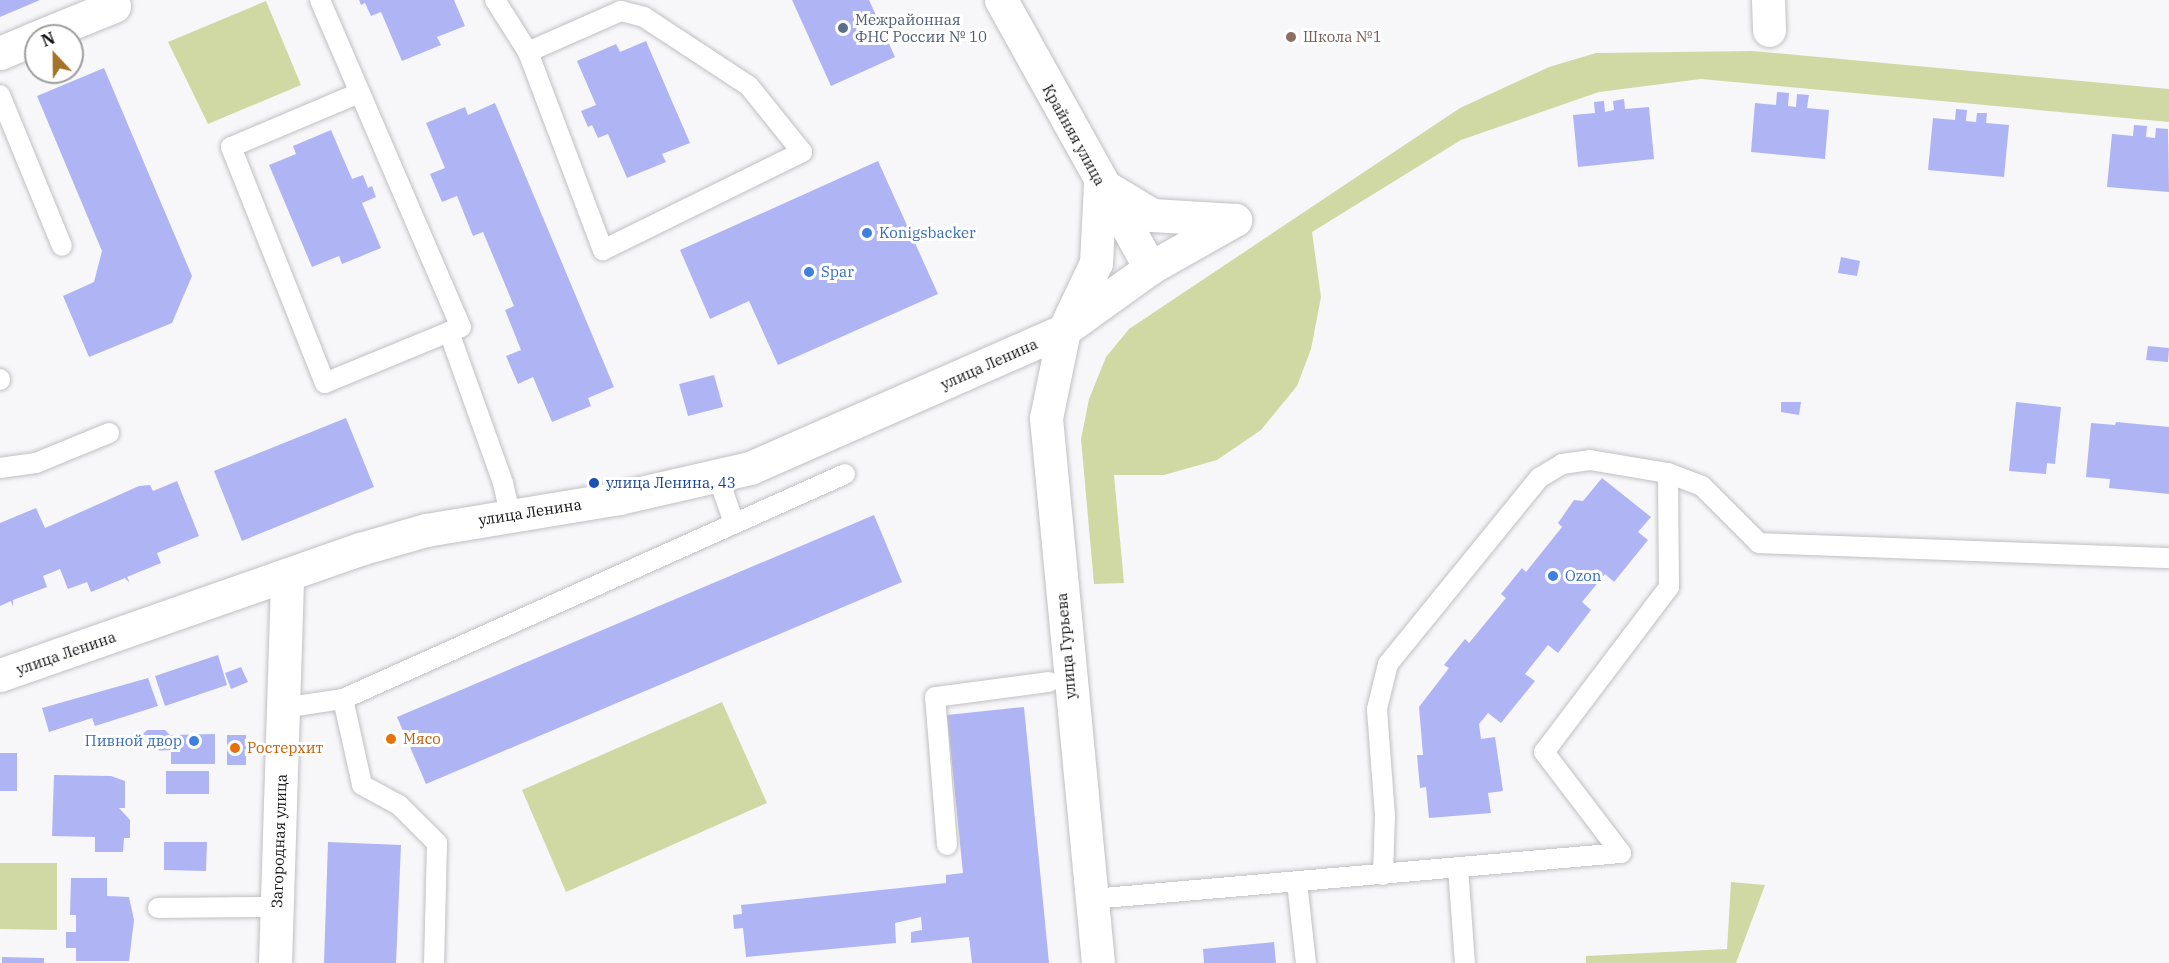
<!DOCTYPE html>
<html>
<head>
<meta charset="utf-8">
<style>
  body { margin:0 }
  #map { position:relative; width:2169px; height:963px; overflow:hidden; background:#f7f7fa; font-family:"IBM Plex Serif",serif }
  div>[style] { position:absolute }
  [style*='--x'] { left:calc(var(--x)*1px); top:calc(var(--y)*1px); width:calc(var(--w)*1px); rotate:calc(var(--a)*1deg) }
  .green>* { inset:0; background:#d0d9a4 }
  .building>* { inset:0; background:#afb4f4 }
  .roads { filter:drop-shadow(0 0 2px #c0c0c3) drop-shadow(0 0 2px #c0c0c3) }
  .service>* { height:20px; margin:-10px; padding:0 10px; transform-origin:10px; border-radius:10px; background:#fff }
  .minor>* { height:33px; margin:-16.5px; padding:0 16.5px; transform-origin:16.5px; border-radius:16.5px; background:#fff }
  .tertiary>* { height:33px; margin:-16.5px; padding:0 16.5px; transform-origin:16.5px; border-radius:16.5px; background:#fff }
  .secondary>* { height:33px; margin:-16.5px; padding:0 16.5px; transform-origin:16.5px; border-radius:16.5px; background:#fff }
  .dots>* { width:16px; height:16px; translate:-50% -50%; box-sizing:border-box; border:3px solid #fff; border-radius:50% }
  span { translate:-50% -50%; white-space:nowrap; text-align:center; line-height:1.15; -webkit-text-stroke:6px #fff; paint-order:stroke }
  .service-label { font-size:15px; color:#4e5e75 }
  .left { translate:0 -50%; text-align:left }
  .education-label { font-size:15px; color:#785e54 }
  .street-label { font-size:15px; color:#101011 }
  .shop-label { font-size:15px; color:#366cbe }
  .right { translate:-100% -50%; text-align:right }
  .transit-label { font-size:15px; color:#164399 }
  .food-label { font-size:15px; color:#c56008 }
  .north { position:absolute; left:24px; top:24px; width:60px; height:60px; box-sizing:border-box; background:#fff; border:2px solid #9f9fa0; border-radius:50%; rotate:338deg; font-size:16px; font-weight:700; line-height:24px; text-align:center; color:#101011 }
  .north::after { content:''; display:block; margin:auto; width:21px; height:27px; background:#a47228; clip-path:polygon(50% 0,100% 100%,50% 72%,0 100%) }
</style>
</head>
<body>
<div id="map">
  <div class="green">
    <i style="clip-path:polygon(266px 1px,301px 85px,208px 124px,168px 42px)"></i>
    <i style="clip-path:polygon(1753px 51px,2169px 89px,2169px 122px,1701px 79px,1599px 92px,1461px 140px,1312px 232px,1321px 297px,1311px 349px,1297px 386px,1261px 430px,1217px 460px,1164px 475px,1114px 475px,1124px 583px,1094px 584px,1081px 439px,1089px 399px,1106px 357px,1129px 329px,1460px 108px,1549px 67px,1596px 53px)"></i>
    <i style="clip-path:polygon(722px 702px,767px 803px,566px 892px,522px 790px)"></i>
    <i style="clip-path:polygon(0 863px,57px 863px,57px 930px,0 929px)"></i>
    <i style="clip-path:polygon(1731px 882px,1765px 885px,1736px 963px,1586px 963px,1586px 956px,1727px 949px)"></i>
  </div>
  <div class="building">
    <i style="clip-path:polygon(0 0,40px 0,0 17px)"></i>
    <i style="clip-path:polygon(359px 0,454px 0,465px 26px,437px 37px,441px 45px,402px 61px,381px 12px,371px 16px,365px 3px,361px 5px)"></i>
    <i style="clip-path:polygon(792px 0,869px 0,895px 57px,831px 86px)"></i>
    <i style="clip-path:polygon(646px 41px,690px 143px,662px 154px,666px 162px,627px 178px,608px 134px,598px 138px,592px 125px,588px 127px,581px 111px,596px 105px,577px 61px,616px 44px,620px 52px)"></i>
    <i style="clip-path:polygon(104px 68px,192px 276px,172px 323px,89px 357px,63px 296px,94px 282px,102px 251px,37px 96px)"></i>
    <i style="clip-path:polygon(1777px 92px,1789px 93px,1788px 106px,1796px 107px,1797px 94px,1809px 95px,1807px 108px,1829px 110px,1825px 159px,1751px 152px,1755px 103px,1776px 105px)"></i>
    <i style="clip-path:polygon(1624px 99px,1625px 109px,1649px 107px,1654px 159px,1578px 167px,1573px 115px,1595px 113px,1594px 102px,1604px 101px,1605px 112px,1614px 110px,1613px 101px)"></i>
    <i style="clip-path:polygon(495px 103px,614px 387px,588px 398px,591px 406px,552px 422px,533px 377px,518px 384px,506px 356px,521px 350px,505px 310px,514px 306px,483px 232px,473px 236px,457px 196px,442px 202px,430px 174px,445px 168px,426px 123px,465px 107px,468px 115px)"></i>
    <i style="clip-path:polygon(1956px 109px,1967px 110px,1966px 121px,1976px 122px,1977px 113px,1987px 113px,1986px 123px,2009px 125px,2004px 177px,1928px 170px,1933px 118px,1955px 120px)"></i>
    <i style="clip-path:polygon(2134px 125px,2147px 126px,2146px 137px,2155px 138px,2156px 128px,2168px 129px,2169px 192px,2107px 187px,2112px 134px,2133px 136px)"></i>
    <i style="clip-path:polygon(331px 130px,352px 179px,363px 175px,368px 188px,372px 186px,376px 197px,362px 203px,381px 248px,342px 264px,339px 256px,312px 267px,269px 165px,296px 154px,293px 146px)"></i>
    <i style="clip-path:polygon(878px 161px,938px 294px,778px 365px,749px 301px,710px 319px,680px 250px)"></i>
    <i style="clip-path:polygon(1841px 257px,1860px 261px,1857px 276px,1838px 273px)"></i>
    <i style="clip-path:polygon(2148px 346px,2169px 348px,2168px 362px,2146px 360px)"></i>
    <i style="clip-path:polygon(714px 375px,723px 407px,688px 416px,679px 384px)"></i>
    <i style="clip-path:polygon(1781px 402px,1801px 402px,1799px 415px,1781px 412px)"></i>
    <i style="clip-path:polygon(2016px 402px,2061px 407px,2055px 464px,2047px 463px,2046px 474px,2009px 471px)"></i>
    <i style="clip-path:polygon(346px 418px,374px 487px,242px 541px,214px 471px)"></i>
    <i style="clip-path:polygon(2116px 422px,2169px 427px,2169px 494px,2109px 488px,2110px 479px,2086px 477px,2091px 423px,2115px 425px)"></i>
    <i style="clip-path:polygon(1602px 478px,1651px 517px,1638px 532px,1648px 540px,1614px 582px,1605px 574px,1582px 602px,1591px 610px,1558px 653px,1548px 645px,1525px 674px,1535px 681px,1501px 723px,1488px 713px,1479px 724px,1481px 739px,1495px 737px,1503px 791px,1488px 793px,1491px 813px,1429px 818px,1426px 787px,1420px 788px,1417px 755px,1423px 755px,1419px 707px,1449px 668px,1444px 665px,1465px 639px,1469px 643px,1506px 598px,1501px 594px,1522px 568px,1526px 572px,1562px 527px,1558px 523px,1574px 500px,1583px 501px)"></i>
    <i style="clip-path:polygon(177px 481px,199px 536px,157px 553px,161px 563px,127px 577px,130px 583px,125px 578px,91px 592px,87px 582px,68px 589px,60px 569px,43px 576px,47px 587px,13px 600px,13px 607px,11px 601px,0 606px,0 523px,36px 508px,45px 528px,139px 486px,150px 485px,153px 491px)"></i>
    <i style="clip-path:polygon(874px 515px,902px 582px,426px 784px,397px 717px)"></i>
    <i style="clip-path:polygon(218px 655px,227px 685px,165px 706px,155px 676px)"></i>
    <i style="clip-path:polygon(241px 667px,248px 682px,231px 689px,225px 673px)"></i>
    <i style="clip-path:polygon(148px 678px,158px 706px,95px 726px,92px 718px,49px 732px,42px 708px)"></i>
    <i style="clip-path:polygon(1024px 707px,1049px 963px,972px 963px,969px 937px,911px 943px,911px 932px,922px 930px,921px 917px,895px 923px,896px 943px,746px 957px,743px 928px,734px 929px,733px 915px,742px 914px,741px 905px,946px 883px,946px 875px,963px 873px,947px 715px)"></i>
    <i style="clip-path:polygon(147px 730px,165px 730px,170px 735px,215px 734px,215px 764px,171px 764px,171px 750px,148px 751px,142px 746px,142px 735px)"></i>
    <i style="clip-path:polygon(227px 735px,246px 735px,246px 765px,227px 765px)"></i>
    <i style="clip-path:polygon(0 753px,17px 753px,17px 791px,0 791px)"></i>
    <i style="clip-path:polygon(166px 771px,209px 771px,209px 794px,166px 794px)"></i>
    <i style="clip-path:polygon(54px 775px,111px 776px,125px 781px,125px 808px,119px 808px,130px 820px,130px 838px,124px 838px,123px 852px,95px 852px,95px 837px,52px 836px)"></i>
    <i style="clip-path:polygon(164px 842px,207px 842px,206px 871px,164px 870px)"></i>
    <i style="clip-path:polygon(328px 842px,401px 845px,396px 963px,324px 963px)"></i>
    <i style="clip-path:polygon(71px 878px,107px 878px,107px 896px,129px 897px,134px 920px,129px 961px,76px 961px,76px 948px,66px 948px,66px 932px,76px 932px,76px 915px,70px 915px)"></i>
    <i style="clip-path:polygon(1274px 942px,1276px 963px,1204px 963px,1203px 949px)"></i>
    <i style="clip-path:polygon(2px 957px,44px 958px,44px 963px,2px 963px)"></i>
  </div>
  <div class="roads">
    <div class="service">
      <i style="--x:320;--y:0;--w:356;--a:66.7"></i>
      <i style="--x:461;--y:327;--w:13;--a:157"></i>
      <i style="--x:449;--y:332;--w:160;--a:70.3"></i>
      <i style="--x:503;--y:483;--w:32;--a:77"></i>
      <i style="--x:495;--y:0;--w:62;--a:57.6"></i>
      <i style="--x:528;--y:52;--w:212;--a:69.3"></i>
      <i style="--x:603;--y:250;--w:222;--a:-26.2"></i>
      <i style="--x:802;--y:152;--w:85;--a:-128.8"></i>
      <i style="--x:749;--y:86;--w:126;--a:-146.7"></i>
      <i style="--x:644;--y:17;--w:24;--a:-165"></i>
      <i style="--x:621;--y:11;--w:102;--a:156.2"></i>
      <i style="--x:359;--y:93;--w:139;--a:157.1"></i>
      <i style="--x:231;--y:147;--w:254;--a:68.3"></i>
      <i style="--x:325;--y:383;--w:134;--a:-22.4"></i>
      <i style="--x:0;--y:95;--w:163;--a:67.7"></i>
      <i style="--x:0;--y:379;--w:1;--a:90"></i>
      <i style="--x:0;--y:468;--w:36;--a:-8"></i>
      <i style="--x:36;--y:463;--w:79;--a:-22.3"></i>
      <i style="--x:1668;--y:473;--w:36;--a:21"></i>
      <i style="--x:1702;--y:486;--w:81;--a:45"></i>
      <i style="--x:1759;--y:543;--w:410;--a:2.1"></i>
      <i style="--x:718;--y:477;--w:49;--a:70.8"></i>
      <i style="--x:343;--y:699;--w:88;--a:77.5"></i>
      <i style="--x:362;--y:785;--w:42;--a:28.4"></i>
      <i style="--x:399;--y:805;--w:54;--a:45"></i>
      <i style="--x:437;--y:843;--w:120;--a:91.4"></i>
      <i style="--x:283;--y:708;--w:61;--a:-8.5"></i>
      <i style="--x:343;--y:699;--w:550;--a:-24.14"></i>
      <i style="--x:947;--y:845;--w:148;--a:-94.6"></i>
      <i style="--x:935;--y:697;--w:115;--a:-7.5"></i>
      <i style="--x:1458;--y:868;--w:95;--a:85.8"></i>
      <i style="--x:1383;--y:875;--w:59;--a:-88.1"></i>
      <i style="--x:1385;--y:816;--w:107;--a:-94.3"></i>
      <i style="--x:1377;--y:709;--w:46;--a:-76.3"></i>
      <i style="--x:1388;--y:664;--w:240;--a:-50.9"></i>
      <i style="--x:1539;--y:478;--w:27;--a:-31"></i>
      <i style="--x:1562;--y:464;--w:28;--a:-8"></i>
      <i style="--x:1590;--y:460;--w:79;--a:9.5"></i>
      <i style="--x:1668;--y:473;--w:114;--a:89.5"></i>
      <i style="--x:1669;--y:587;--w:207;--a:127.1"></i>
      <i style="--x:1544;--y:752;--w:127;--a:52.7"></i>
      <i style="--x:1297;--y:882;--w:81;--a:83.7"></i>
      <i style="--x:1092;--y:899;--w:531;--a:-4.97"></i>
      <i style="--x:158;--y:908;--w:119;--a:-0.5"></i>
    </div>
    <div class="minor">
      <i style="--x:1768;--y:0;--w:30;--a:88"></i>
      <i style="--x:40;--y:36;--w:80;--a:-22.1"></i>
      <i style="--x:0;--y:53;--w:39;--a:-23"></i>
    </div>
    <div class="tertiary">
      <i style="--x:0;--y:675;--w:381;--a:-19.3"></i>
      <i style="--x:360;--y:549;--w:69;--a:-16.1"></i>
      <i style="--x:426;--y:530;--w:196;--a:-9.4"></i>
      <i style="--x:619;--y:498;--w:134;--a:-12.9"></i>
      <i style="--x:750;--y:468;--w:343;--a:-23.7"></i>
      <i style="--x:275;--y:963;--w:387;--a:-88.2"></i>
    </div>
    <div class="secondary">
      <i style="--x:1001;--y:0;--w:307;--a:60.9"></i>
      <i style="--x:1104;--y:186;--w:56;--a:31.1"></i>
      <i style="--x:1152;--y:215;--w:83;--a:3.4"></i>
      <i style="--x:1068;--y:327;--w:101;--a:-35.7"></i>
      <i style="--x:1150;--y:268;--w:98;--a:-29.5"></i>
      <i style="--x:1098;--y:963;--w:547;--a:-95.45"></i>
      <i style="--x:1046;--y:418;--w:90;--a:-78.4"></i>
      <i style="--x:1064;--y:330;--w:74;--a:-64.5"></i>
      <i style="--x:1096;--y:263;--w:80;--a:-87.1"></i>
    </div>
  </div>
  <div class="dots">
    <i style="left:843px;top:28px;background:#5c6f8a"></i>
    <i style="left:1291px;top:37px;background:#8d6e63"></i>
    <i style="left:867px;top:233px;background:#3f7fe0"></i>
    <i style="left:809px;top:272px;background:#3f7fe0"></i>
    <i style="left:594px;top:483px;background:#1a4fb4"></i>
    <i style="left:1553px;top:576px;background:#3f7fe0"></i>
    <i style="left:391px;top:739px;background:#e8710a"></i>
    <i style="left:194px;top:741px;background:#3f7fe0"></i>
    <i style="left:235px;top:748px;background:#e8710a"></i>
  </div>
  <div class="service-label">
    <span class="left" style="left:855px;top:28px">Межрайонная<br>ФНС России № 10</span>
  </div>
  <div class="education-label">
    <span class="left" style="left:1303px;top:37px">Школа №1</span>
  </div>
  <div class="street-label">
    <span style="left:1074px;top:135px;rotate:61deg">Крайняя улица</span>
    <span style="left:989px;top:364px;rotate:-24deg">улица Ленина</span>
    <span style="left:530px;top:512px;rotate:-9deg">улица Ленина</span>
    <span style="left:1066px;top:646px;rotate:-95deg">улица Гурьева</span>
    <span style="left:66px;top:653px;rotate:-19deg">улица Ленина</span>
    <span style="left:279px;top:841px;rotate:-88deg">Загородная улица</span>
  </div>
  <div class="shop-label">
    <span class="left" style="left:879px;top:233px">Konigsbacker</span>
    <span class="left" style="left:821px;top:272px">Spar</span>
    <span class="left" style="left:1565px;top:576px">Ozon</span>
    <span class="right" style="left:182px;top:741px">Пивной двор</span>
  </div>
  <div class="transit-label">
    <span class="left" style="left:606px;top:483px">улица Ленина, 43</span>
  </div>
  <div class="food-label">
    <span class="left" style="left:403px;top:739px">Мясо</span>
    <span class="left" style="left:247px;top:748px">Ростерхит</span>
  </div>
  <div class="north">N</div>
</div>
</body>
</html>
